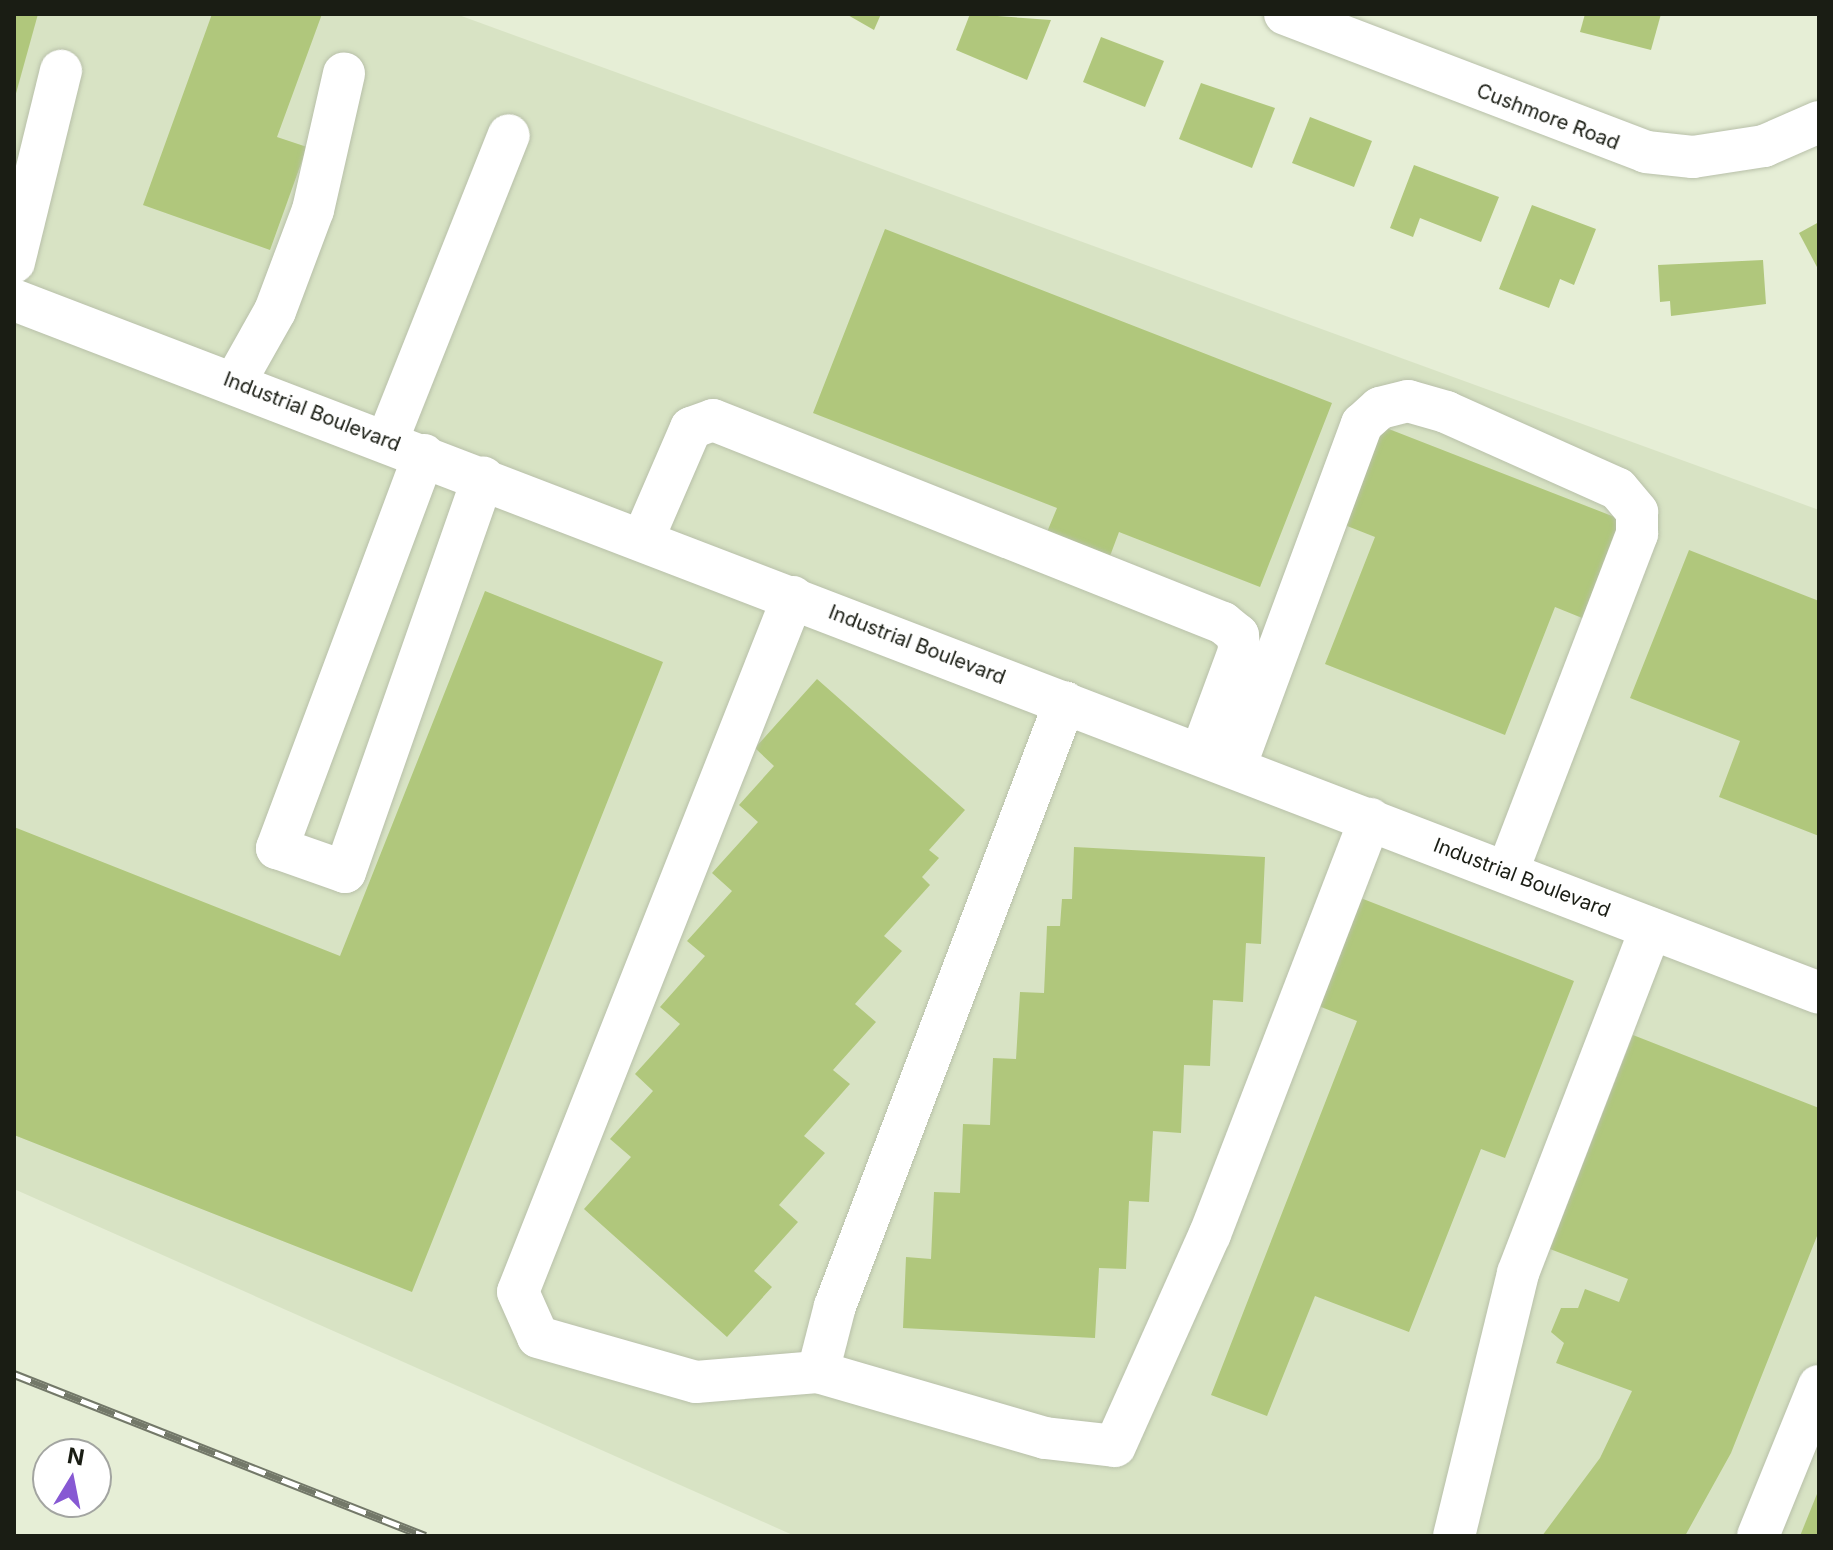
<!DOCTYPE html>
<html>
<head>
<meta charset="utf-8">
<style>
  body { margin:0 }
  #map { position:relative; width:1833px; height:1550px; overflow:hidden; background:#e6eed6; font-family:Inter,sans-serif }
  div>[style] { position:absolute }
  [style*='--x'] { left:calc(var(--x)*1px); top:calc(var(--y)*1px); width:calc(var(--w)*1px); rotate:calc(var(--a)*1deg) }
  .built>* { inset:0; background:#d8e3c4 }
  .building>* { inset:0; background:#b0c77c }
  .roads { filter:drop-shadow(0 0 2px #b8c0a9) drop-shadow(0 0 2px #b8c0a9) }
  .minor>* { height:42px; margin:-21px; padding:0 21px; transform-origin:21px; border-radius:21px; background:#fff }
  .rail>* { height:9px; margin-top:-4.5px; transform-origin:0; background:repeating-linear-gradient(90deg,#fff 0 18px,#737869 0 36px); box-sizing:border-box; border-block:2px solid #737869 }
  span { translate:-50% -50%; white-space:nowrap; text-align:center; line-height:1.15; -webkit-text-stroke:6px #fff; paint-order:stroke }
  .street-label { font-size:20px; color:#1a1d14 }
  .frame { position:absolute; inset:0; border:16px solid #1a1d14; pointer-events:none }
  .north { position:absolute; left:32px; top:1438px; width:80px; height:80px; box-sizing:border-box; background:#fff; border:2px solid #a3a5a1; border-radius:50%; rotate:10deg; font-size:22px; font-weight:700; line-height:32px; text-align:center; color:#1a1d14 }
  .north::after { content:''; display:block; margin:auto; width:28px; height:36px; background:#8759d3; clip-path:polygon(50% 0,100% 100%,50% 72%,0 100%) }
</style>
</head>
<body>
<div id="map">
  <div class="built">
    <i style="clip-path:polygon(14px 14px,456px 14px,1819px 510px,1819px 1536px,795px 1536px,14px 1189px)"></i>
  </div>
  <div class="building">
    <i style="clip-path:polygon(14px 14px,38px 14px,15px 97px,14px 96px)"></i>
    <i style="clip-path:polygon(212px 14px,322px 14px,277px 137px,307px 147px,270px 250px,143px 205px)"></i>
    <i style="clip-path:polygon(846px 14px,881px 14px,874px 30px)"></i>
    <i style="clip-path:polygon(970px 14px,1051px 20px,1027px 80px,956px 50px)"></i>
    <i style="clip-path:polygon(1585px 14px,1661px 14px,1651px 50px,1580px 32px)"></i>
    <i style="clip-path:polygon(1101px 37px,1164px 61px,1145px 107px,1083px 82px)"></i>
    <i style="clip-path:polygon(1201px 83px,1275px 108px,1252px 168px,1179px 139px)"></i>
    <i style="clip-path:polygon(1310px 117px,1372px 141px,1354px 187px,1292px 163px)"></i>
    <i style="clip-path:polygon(1414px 165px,1499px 197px,1481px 242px,1420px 218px,1413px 237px,1390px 228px)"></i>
    <i style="clip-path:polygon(1532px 205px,1596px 229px,1574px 285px,1560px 279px,1549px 308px,1499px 289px)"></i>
    <i style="clip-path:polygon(1819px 222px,1819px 266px,1817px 267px,1799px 233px)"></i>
    <i style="clip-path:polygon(885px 229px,1332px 403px,1260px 587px,1119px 532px,1110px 556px,1047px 532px,1057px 508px,813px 413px)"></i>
    <i style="clip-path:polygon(1763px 260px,1766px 304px,1671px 316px,1670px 301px,1660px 302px,1658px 265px)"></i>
    <i style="clip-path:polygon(1376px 424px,1630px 523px,1592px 622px,1555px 607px,1505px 735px,1325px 664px,1375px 537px,1337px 522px)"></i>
    <i style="clip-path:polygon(1689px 550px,1819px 601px,1819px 836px,1719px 797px,1740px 741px,1630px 698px)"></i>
    <i style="clip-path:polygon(485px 591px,663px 662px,412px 1292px,14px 1135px,14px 827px,340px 956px)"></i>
    <i style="clip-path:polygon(817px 679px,965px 810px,929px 850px,939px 858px,922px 877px,930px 885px,884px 936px,902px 951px,855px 1004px,876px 1022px,833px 1070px,850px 1084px,804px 1136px,825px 1153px,779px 1205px,798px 1222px,754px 1271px,772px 1287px,727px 1337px,584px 1209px,631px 1157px,610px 1139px,653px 1091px,635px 1074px,680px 1024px,660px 1007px,705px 956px,687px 941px,732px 891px,712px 873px,758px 822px,739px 805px,774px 766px,755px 748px)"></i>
    <i style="clip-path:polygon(1074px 847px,1265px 857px,1261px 944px,1246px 943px,1243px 1002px,1213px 1000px,1210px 1066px,1184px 1065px,1181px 1133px,1153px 1131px,1149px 1202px,1129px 1201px,1126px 1269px,1099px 1268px,1095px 1338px,903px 1328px,906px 1257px,931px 1259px,934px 1192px,960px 1193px,963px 1124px,990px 1125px,993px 1058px,1016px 1059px,1020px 992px,1044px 993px,1047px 926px,1060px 926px,1062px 899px,1072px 899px)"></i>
    <i style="clip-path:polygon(1358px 897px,1574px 981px,1505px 1158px,1481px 1149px,1409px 1332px,1315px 1296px,1267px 1416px,1211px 1395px,1357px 1021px,1316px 1005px)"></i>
    <i style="clip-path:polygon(1633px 1035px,1819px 1108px,1819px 1231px,1731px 1453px,1685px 1536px,1542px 1536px,1600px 1458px,1632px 1391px,1556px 1363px,1564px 1343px,1551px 1332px,1561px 1308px,1578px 1308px,1585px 1289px,1619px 1302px,1628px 1279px,1550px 1249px)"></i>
    <i style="clip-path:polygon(1819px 1489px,1819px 1536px,1800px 1536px)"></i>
  </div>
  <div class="roads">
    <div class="minor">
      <i style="--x:1285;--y:14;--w:386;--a:20.9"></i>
      <i style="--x:1646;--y:152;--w:47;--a:6.1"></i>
      <i style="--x:1693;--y:157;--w:72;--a:-8.8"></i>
      <i style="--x:1764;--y:146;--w:60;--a:-23.6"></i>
      <i style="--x:14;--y:262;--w:197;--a:-76.2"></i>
      <i style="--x:14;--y:300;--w:1933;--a:21"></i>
      <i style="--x:235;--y:382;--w:81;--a:-60.6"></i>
      <i style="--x:275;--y:311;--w:108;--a:-69.4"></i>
      <i style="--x:313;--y:210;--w:140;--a:-77.2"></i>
      <i style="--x:387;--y:441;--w:329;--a:-68.3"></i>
      <i style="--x:424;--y:455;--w:420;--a:110.5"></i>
      <i style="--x:277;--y:848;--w:72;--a:19.4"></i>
      <i style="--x:345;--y:872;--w:418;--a:-70.7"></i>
      <i style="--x:643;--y:539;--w:121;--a:-66.6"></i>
      <i style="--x:691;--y:428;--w:23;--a:-20"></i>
      <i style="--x:713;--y:420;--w:549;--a:21.7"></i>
      <i style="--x:1223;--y:623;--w:19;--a:39"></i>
      <i style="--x:1238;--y:635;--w:16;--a:86"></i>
      <i style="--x:1239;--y:651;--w:110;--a:110.3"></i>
      <i style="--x:793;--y:597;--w:747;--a:111.59"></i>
      <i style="--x:518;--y:1292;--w:49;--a:66"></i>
      <i style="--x:538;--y:1337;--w:164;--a:15.9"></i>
      <i style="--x:696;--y:1382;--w:122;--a:-4.7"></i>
      <i style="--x:818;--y:1372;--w:236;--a:16.2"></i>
      <i style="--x:1045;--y:1438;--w:70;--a:6.5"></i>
      <i style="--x:1115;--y:1446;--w:232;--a:-65.9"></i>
      <i style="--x:1210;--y:1234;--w:445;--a:-68.9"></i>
      <i style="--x:1235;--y:767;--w:366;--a:-69.7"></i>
      <i style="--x:1362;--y:424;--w:24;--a:-42"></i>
      <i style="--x:1380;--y:408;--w:29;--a:-14"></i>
      <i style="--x:1408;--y:401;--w:40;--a:16"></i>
      <i style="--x:1446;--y:412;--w:188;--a:24.1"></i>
      <i style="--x:1618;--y:489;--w:30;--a:50"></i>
      <i style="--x:1637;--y:512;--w:22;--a:90"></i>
      <i style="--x:1637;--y:534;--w:362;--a:111"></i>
      <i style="--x:818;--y:1372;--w:68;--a:-75.6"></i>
      <i style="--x:835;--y:1306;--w:646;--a:-69.15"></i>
      <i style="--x:1454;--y:1536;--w:271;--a:-76.3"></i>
      <i style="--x:1518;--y:1273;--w:369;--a:-68.9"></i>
      <i style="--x:1758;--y:1536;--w:162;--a:-67.9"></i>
    </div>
  </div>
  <div class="rail">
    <i style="--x:14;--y:1374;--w:442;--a:21.5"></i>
  </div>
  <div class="street-label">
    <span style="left:1548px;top:117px;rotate:21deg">Cushmore Road</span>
    <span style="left:312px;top:412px;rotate:21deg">Industrial Boulevard</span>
    <span style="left:917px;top:645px;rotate:21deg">Industrial Boulevard</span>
    <span style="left:1522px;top:878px;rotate:21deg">Industrial Boulevard</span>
  </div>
  <div class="frame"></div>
  <div class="north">N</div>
</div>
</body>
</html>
